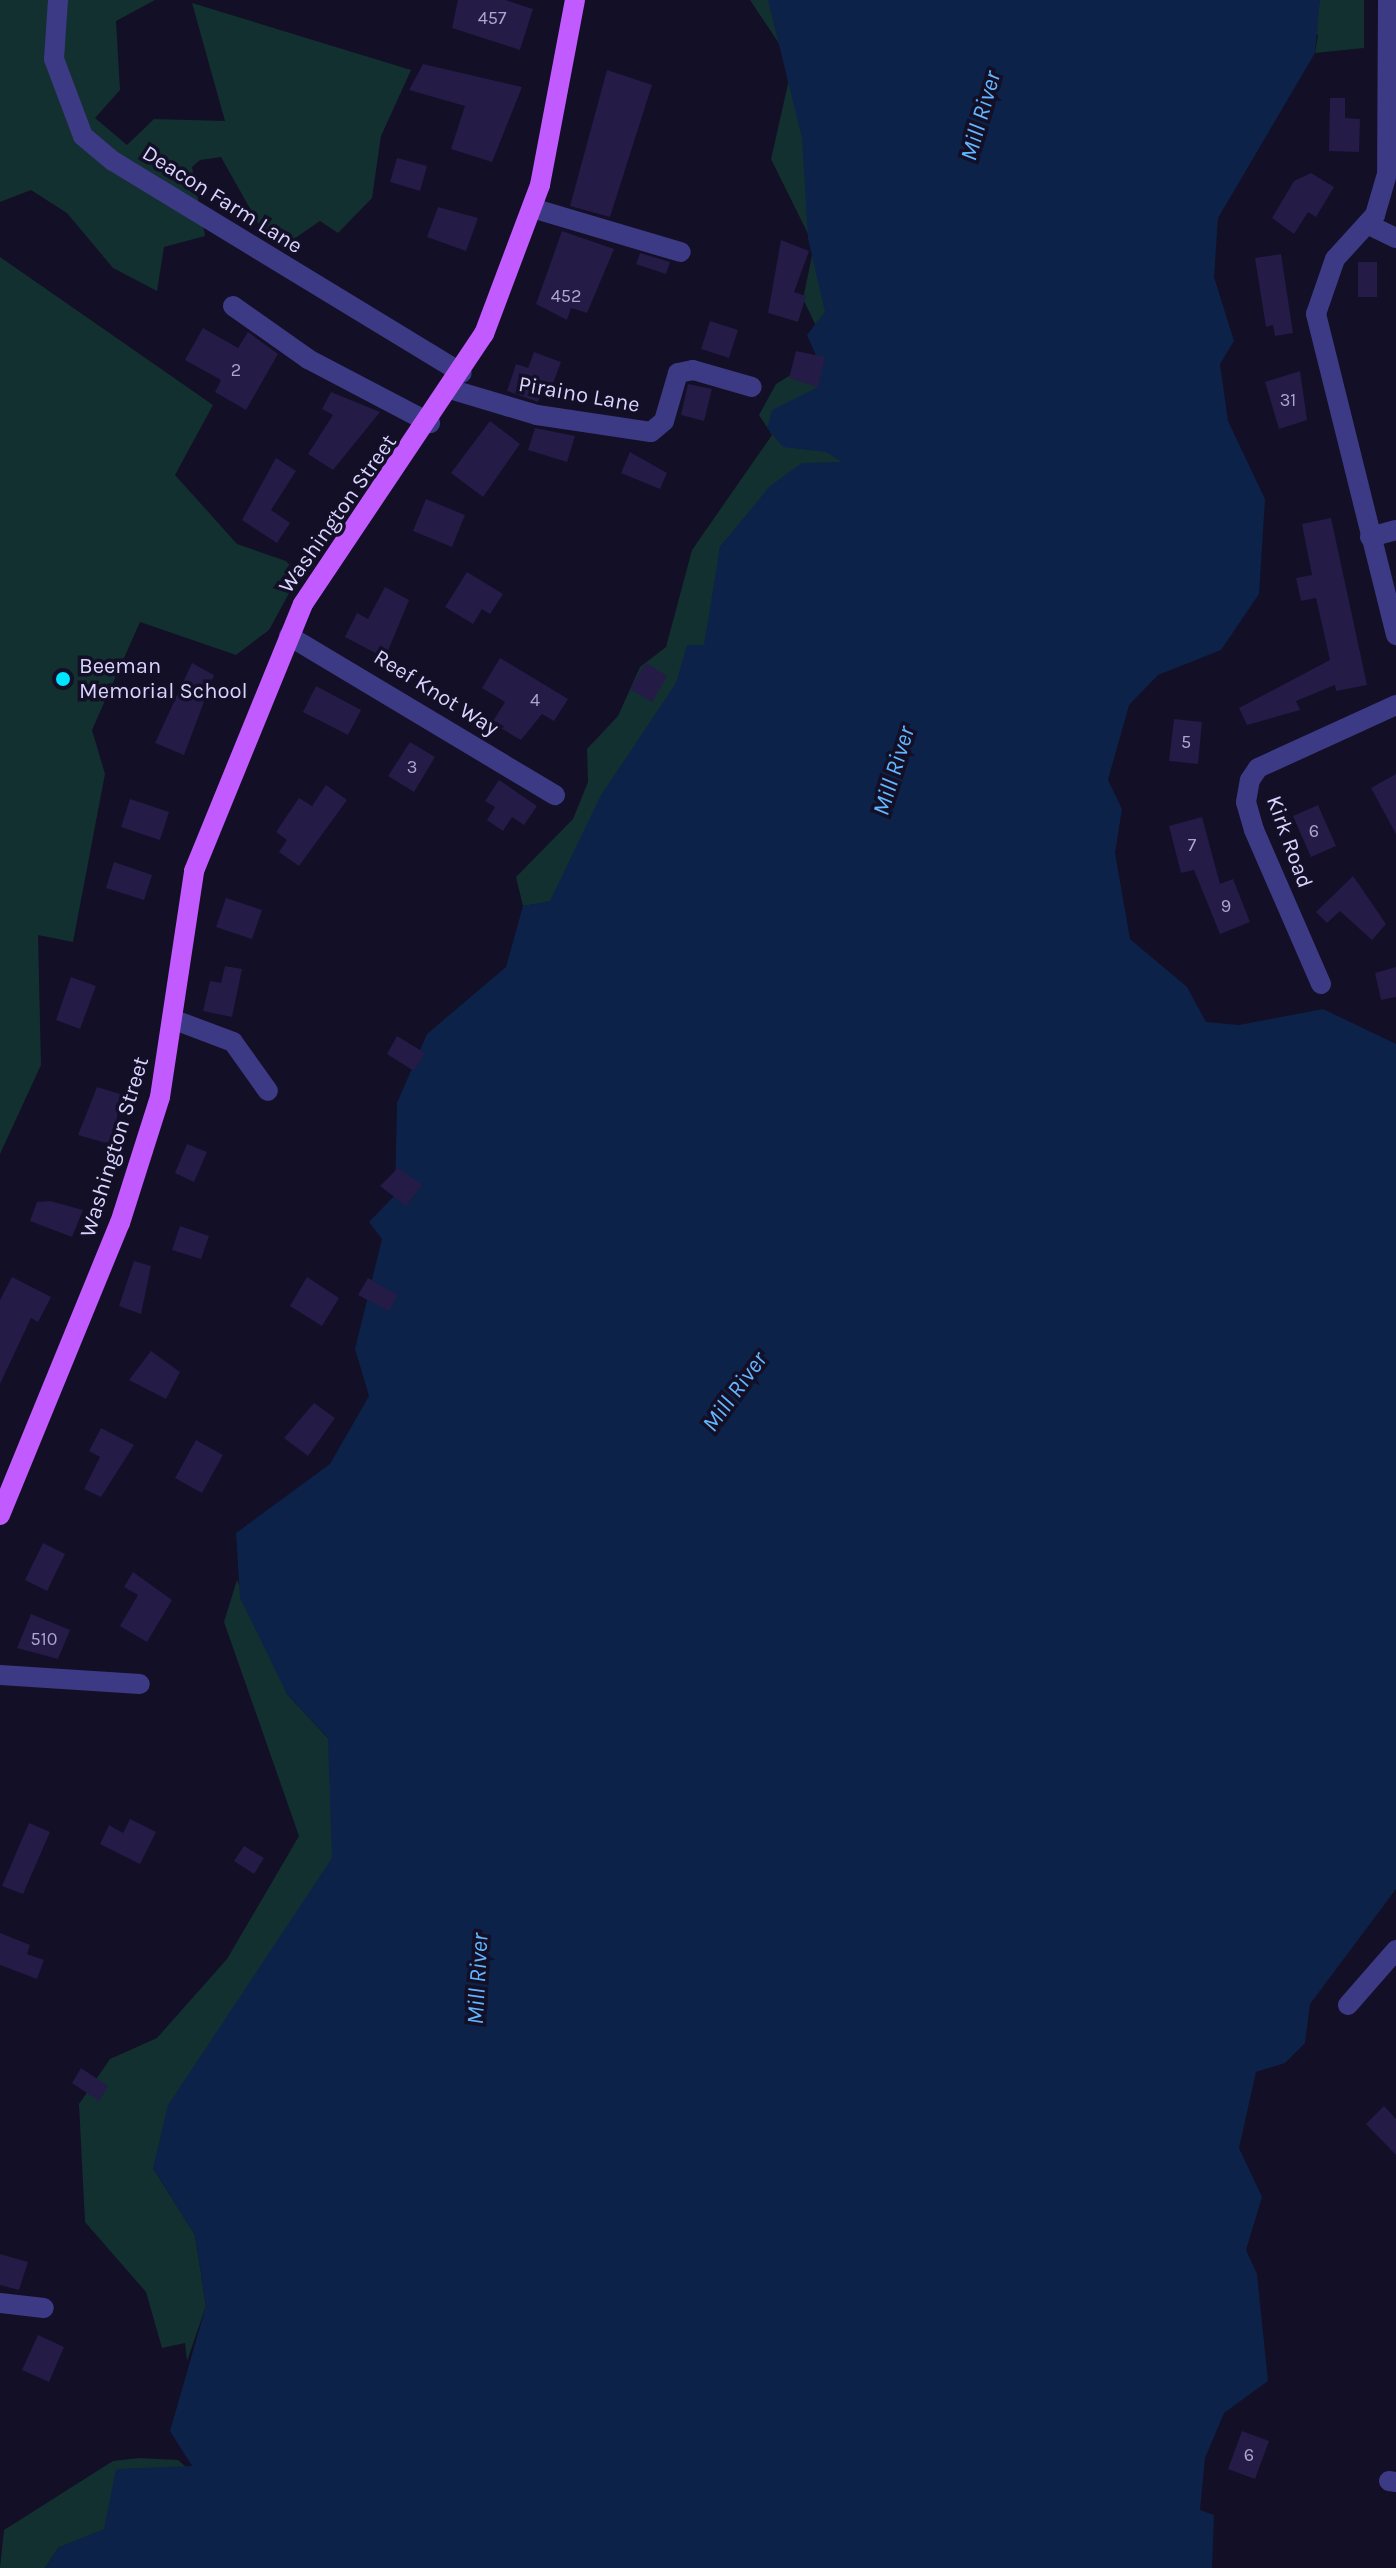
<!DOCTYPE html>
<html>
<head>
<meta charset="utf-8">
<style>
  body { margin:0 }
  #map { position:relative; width:1396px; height:2568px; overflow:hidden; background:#130f26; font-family:Karla,sans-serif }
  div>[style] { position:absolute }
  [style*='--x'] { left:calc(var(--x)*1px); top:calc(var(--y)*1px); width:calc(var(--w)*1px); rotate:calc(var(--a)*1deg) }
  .green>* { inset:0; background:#12302f }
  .water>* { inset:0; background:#0c2248 }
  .building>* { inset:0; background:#241b47 }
  .minor>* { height:20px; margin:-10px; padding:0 10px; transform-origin:10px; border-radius:10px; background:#3d3a85 }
  .major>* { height:20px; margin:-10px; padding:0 10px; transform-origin:10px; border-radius:10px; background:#c25bff }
  .dots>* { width:22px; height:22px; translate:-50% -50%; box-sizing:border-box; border:4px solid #130f26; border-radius:50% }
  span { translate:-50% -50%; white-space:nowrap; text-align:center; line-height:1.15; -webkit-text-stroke:7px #130f26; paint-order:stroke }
  .number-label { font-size:18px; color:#aca6d1 }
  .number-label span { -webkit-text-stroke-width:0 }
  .street-label { font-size:22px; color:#d9d4ff }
  .poi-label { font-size:22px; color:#d9d4ff }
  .left { translate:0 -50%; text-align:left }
  .water-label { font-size:24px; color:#62b6ff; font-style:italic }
</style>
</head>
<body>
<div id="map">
  <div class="green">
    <i style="clip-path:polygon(0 0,155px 0,116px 21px,120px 90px,95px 118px,127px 145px,154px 119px,225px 121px,192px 3px,411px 70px,381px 136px,372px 198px,338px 233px,320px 221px,288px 243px,262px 230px,221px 157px,200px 160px,192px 167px,205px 236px,164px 247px,157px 291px,113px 268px,67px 213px,31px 190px,0 202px)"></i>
    <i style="clip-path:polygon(750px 0,793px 0,853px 294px,817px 328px,803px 299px,814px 246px,771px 159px,788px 84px,786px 54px)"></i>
    <i style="clip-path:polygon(1280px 0,1364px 0,1364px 48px,1315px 53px,1318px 35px)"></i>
    <i style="clip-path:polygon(0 257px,213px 405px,175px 475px,237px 544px,286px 561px,299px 575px,269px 630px,236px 655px,140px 622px,92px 730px,105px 774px,73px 942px,38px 935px,41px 1065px,0 1154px)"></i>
    <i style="clip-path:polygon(818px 358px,829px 379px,827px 437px,843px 463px,805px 463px,771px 486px,720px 547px,710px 649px,554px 901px,523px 906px,516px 877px,573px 819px,588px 782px,587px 749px,618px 716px,640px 667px,666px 647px,692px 550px,772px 435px,759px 415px,776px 384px)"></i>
    <i style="clip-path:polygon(237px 1580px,287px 1694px,337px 1748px,359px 1819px,153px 2168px,195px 2235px,206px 2306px,187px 2361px,185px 2343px,162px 2348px,146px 2292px,85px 2222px,79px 2104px,110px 2059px,157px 2038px,227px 1959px,299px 1836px,224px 1622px)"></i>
    <i style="clip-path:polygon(139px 2458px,178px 2460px,199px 2478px,192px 2520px,59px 2547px,45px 2568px,0 2568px,4px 2530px,113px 2461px)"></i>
  </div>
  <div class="water">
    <i style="clip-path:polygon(768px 0,1320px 0,1315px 53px,1218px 218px,1214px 277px,1234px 341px,1220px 364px,1228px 421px,1265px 499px,1259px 594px,1221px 650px,1158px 675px,1129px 705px,1108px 780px,1122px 809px,1115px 853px,1130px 939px,1187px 987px,1206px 1022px,1239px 1025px,1323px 1009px,1396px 1044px,1396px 1889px,1310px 2004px,1305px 2043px,1285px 2063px,1256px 2072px,1239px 2148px,1262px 2197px,1246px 2250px,1257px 2274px,1268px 2381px,1224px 2413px,1205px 2458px,1200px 2510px,1214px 2515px,1212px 2568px,45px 2568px,59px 2547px,104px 2529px,116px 2469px,192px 2466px,170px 2431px,206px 2306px,195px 2235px,153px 2168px,168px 2105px,332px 1858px,328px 1738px,287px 1694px,240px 1598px,236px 1533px,330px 1464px,369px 1396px,355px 1349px,382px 1239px,369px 1222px,395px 1195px,397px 1103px,427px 1034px,506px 967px,523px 906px,550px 901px,601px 795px,676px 683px,687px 645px,704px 645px,720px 547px,770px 486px,802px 463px,842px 462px,826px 452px,783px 447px,767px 428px,772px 410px,818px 387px,822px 369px,807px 335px,825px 312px,808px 238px,802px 138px)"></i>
  </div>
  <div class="building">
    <i style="clip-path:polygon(458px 0,505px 0,533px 9px,520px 50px,452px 28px)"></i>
    <i style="clip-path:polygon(423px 64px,522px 87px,492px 162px,451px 149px,465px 106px,409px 90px)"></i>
    <i style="clip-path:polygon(607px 70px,652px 85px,610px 217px,570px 206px)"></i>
    <i style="clip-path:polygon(1330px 98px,1345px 98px,1345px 118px,1360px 119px,1359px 152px,1329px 151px)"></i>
    <i style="clip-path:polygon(397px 158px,427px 166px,420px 191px,390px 182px)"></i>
    <i style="clip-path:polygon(1311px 173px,1334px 187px,1316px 217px,1308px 212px,1294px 234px,1272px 218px,1294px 181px)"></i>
    <i style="clip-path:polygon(438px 207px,478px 218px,466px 251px,427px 237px)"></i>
    <i style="clip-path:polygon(562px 231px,614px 249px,587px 313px,571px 308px,567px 320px,536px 304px)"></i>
    <i style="clip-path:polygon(781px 240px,809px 251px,794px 292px,806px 296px,798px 322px,768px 313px)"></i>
    <i style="clip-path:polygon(640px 253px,670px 262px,666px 274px,636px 264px)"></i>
    <i style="clip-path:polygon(1281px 254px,1293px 333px,1275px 336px,1273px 325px,1266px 327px,1255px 258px)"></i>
    <i style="clip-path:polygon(1358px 262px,1377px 262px,1377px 297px,1358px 297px)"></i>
    <i style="clip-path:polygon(710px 321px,738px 330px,729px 358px,701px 349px)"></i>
    <i style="clip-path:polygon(203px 328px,238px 348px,248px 332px,278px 354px,246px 410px,215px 392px,221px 380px,185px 360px)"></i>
    <i style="clip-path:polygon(796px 351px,825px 357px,818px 387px,789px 378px)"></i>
    <i style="clip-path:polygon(534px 352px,561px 362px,549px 394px,542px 391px,538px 402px,507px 391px,516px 364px,528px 368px)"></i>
    <i style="clip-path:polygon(1300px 371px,1307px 420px,1279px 429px,1265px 382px)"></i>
    <i style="clip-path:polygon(688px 384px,712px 389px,704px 421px,681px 415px)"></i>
    <i style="clip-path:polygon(331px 392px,380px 412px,333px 470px,308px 454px,333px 415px,322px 409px)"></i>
    <i style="clip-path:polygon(490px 421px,520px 444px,483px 497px,451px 473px)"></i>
    <i style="clip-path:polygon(535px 428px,575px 436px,567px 462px,528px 450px)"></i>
    <i style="clip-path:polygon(630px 452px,667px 473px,660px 489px,621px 473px)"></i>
    <i style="clip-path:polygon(276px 458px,296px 471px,271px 510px,290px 523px,277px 543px,242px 520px)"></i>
    <i style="clip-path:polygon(426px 499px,465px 515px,452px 547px,413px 531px)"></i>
    <i style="clip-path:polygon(1331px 518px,1367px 685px,1336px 691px,1335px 685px,1296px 701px,1300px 710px,1247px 725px,1239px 708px,1330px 660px,1316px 598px,1301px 601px,1296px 578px,1312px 575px,1302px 524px)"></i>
    <i style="clip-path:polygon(467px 572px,503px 594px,490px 614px,482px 609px,473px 624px,445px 607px)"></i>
    <i style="clip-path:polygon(385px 587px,409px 600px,385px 658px,345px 637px,357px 613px,368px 619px)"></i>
    <i style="clip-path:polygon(500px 658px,568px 699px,554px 721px,542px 714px,521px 740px,492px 723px,505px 702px,482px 688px)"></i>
    <i style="clip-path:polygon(192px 663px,214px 675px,184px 755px,155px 743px)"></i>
    <i style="clip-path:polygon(646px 663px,667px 676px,652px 702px,630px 689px)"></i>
    <i style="clip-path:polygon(316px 686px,361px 710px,348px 735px,303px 712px)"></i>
    <i style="clip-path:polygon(1174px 719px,1202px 722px,1198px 764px,1169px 761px)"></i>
    <i style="clip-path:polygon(410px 742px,435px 757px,414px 792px,388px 776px)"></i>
    <i style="clip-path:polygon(1396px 774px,1396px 834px,1371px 788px)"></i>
    <i style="clip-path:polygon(499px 780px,537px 806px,524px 825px,512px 817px,503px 831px,487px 820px,495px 807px,485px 801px)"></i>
    <i style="clip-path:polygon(326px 785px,347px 800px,299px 866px,279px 852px,287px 840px,276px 832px,299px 798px,312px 806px)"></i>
    <i style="clip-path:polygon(130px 799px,169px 812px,160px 840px,121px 827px)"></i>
    <i style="clip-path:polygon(1318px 805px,1336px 846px,1311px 857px,1293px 816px)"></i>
    <i style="clip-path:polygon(1202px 817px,1220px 884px,1233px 879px,1250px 922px,1220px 934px,1194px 870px,1181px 873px,1169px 826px)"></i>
    <i style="clip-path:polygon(114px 862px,152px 875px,144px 900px,106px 888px)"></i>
    <i style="clip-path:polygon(1353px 876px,1386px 924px,1372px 940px,1340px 911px,1327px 923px,1316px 912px)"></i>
    <i style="clip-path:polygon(226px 898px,262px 910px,252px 939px,216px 927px)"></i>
    <i style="clip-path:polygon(225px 966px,242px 969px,232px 1017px,203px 1011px,210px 981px,221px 983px)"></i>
    <i style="clip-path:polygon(1396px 967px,1396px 997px,1381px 1000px,1375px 973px)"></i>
    <i style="clip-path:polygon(71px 977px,96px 986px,80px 1029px,56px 1020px)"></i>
    <i style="clip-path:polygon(397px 1036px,425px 1053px,414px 1071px,387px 1054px)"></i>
    <i style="clip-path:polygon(97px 1087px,120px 1094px,114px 1139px,106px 1143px,78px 1135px)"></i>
    <i style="clip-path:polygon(187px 1144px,207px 1152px,194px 1182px,175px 1173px)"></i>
    <i style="clip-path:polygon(398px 1168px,422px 1185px,406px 1206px,380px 1186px)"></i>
    <i style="clip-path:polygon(50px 1201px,83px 1210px,72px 1237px,30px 1221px,37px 1202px)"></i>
    <i style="clip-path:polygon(180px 1226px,209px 1236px,201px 1259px,172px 1250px)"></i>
    <i style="clip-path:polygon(134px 1261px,151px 1266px,141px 1314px,119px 1306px)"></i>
    <i style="clip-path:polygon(12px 1277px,51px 1297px,38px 1322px,31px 1318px,0 1384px,0 1300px)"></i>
    <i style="clip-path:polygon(307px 1277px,339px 1298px,322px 1326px,290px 1306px)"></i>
    <i style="clip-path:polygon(368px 1278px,398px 1295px,389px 1311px,358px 1295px)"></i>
    <i style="clip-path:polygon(151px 1351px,180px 1372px,166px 1399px,129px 1380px)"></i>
    <i style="clip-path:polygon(314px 1403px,335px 1418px,308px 1456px,284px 1438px)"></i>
    <i style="clip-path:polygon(101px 1428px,134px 1445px,101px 1497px,84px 1489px,100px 1457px,89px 1451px)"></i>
    <i style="clip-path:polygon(196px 1440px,223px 1455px,202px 1493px,175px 1478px)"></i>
    <i style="clip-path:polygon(43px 1543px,65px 1554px,47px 1591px,25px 1580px)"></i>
    <i style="clip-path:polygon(133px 1572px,172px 1600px,147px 1642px,120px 1626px,138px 1595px,124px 1587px)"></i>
    <i style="clip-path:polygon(31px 1614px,70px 1630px,58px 1659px,17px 1648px)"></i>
    <i style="clip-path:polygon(130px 1819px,156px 1832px,140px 1864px,100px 1844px,109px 1825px,123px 1833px)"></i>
    <i style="clip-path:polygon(29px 1823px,50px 1832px,23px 1894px,2px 1886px)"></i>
    <i style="clip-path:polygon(244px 1846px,264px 1858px,254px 1874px,234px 1861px)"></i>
    <i style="clip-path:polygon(0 1933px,30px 1945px,27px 1954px,44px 1960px,37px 1979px,0 1965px)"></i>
    <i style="clip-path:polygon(81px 2068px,108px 2086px,99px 2101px,72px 2083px)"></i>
    <i style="clip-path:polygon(1384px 2106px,1396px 2119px,1396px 2155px,1366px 2124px)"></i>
    <i style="clip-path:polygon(0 2254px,28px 2262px,19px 2290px,0 2285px)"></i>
    <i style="clip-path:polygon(38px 2335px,64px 2347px,49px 2382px,22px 2370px)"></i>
    <i style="clip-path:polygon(1242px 2431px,1269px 2441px,1255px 2479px,1228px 2469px)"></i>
  </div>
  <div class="minor">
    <i style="--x:58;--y:0;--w:59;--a:93.9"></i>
    <i style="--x:54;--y:59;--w:82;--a:69.4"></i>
    <i style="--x:83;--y:136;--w:39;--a:40"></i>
    <i style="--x:113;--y:161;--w:408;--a:31.3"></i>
    <i style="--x:1388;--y:0;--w:174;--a:90.3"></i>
    <i style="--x:1387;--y:174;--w:43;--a:106.3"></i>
    <i style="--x:1375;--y:215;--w:59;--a:132.3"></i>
    <i style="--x:1335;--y:259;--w:58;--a:109.1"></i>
    <i style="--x:1316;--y:314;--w:331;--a:76"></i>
    <i style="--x:532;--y:208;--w:155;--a:16.5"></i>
    <i style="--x:1367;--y:224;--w:32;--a:26"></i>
    <i style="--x:233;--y:306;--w:92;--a:35.2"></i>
    <i style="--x:308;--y:359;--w:138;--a:27.7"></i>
    <i style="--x:453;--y:390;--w:88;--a:16.6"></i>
    <i style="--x:537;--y:415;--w:115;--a:8.5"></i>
    <i style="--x:651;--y:432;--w:17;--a:-40"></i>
    <i style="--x:664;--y:421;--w:50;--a:-73.7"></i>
    <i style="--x:678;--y:373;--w:15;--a:-11"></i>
    <i style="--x:693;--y:370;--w:61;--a:16.1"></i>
    <i style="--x:1370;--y:537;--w:27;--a:-15"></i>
    <i style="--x:289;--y:636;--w:310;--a:30.9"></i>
    <i style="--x:1321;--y:984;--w:168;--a:-113.5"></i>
    <i style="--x:1254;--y:830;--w:29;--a:-106"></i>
    <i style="--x:1246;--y:802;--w:22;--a:-80"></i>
    <i style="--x:1250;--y:780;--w:14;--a:-56"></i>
    <i style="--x:1258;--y:768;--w:152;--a:-24.5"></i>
    <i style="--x:172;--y:1019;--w:65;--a:20.7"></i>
    <i style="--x:233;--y:1042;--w:60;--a:54.5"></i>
    <i style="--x:0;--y:1675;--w:140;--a:3.7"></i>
    <i style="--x:1348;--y:2005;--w:73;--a:-48.9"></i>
    <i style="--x:0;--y:2303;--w:44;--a:6.5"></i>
    <i style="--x:1389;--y:2481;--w:7;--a:8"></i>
  </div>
  <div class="major">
    <i style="--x:0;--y:1515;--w:316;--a:-67.7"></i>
    <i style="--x:120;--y:1223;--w:132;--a:-72.4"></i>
    <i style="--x:160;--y:1097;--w:229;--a:-81.4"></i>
    <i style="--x:194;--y:871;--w:288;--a:-67.8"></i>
    <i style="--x:303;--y:604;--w:325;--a:-56.2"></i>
    <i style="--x:484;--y:334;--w:159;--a:-69.4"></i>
    <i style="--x:540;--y:185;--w:188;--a:-79.3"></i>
  </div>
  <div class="dots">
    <i style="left:63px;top:679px;background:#00e5ff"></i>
  </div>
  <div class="number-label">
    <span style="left:492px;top:18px">457</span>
    <span style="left:566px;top:296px">452</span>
    <span style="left:236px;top:370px">2</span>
    <span style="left:1288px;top:400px">31</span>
    <span style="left:535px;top:700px">4</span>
    <span style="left:1186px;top:742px">5</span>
    <span style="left:412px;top:767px">3</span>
    <span style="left:1314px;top:831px">6</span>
    <span style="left:1192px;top:845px">7</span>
    <span style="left:1226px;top:906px">9</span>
    <span style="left:44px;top:1639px">510</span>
    <span style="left:1249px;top:2455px">6</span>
  </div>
  <div class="street-label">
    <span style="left:222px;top:200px;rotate:32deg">Deacon Farm Lane</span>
    <span style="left:579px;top:395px;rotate:10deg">Piraino Lane</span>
    <span style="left:338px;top:514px;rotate:-55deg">Washington Street</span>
    <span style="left:436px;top:693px;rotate:32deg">Reef Knot Way</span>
    <span style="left:1289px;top:842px;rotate:70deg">Kirk Road</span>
    <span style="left:115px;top:1147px;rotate:-73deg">Washington Street</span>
  </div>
  <div class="poi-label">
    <span class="left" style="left:79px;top:679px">Beeman<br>Memorial School</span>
  </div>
  <div class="water-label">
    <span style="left:981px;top:116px;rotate:-74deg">Mill River</span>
    <span style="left:894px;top:771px;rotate:-73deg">Mill River</span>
    <span style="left:735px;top:1392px;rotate:-54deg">Mill River</span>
    <span style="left:478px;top:1979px;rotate:-87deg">Mill River</span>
  </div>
</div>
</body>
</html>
